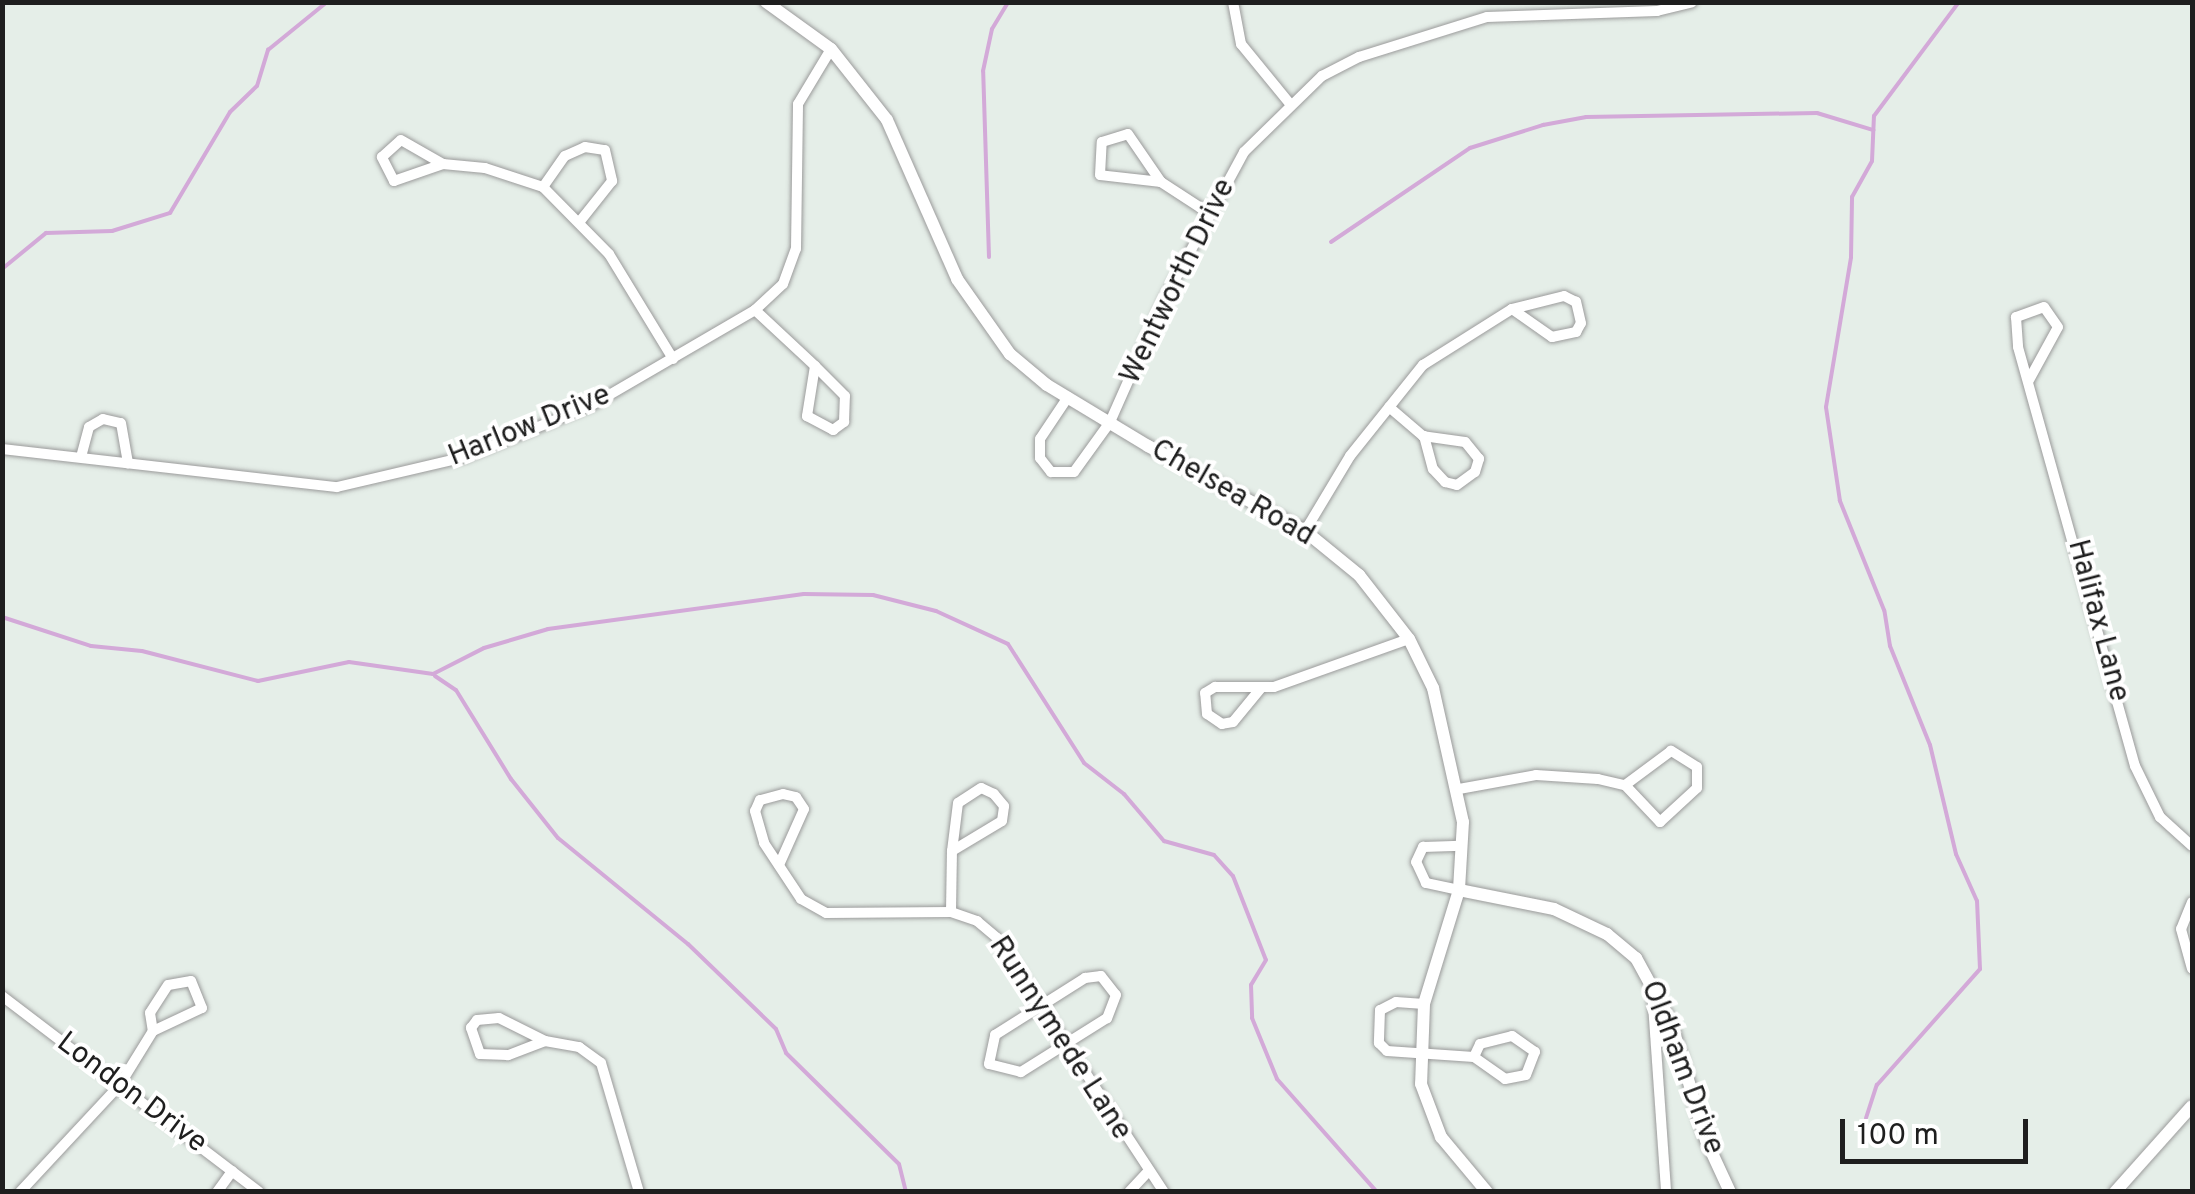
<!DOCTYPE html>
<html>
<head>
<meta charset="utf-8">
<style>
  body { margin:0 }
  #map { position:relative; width:2195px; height:1194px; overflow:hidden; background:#e5eee8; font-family:Overpass,sans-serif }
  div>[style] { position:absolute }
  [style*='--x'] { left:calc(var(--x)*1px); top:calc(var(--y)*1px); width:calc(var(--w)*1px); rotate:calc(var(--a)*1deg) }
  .stream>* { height:4px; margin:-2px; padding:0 2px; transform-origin:2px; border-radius:2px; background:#d3a9d8 }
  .roads { filter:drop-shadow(0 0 2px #9b9b9b) drop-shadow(0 0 2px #9b9b9b) }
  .minor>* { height:10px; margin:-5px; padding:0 5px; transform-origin:5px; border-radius:5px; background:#fff }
  .tertiary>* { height:12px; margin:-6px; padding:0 6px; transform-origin:6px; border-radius:6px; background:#fff }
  span { translate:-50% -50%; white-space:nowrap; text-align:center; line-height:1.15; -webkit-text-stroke:8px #fff; paint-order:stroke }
  .street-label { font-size:30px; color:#1e1e1e }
  .frame { position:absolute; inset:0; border:5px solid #1e1e1e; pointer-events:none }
  .scale { position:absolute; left:1840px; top:1119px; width:188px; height:45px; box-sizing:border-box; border:5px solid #1e1e1e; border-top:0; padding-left:12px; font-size:30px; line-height:35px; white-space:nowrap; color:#1e1e1e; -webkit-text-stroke:8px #fff; paint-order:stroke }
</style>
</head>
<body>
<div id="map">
  <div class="stream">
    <i style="--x:1331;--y:242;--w:168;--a:-34.1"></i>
    <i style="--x:1470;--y:148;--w:77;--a:-17.5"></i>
    <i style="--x:1543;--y:125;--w:44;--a:-10.5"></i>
    <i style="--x:1586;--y:117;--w:231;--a:-1"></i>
    <i style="--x:1817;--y:113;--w:59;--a:16.9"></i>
    <i style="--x:989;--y:257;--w:186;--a:-91.8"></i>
    <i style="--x:983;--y:71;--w:43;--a:-77.9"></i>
    <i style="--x:992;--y:29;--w:31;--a:-59"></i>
    <i style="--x:2;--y:269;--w:57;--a:-39.3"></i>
    <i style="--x:46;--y:233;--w:66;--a:-1.7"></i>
    <i style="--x:112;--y:231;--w:61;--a:-17.2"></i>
    <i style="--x:170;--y:213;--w:117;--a:-59.3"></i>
    <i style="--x:230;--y:112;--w:37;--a:-44"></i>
    <i style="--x:257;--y:86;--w:38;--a:-73"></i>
    <i style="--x:268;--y:50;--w:76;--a:-39.1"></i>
    <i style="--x:2;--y:617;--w:94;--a:18"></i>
    <i style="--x:91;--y:646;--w:51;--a:5.6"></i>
    <i style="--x:142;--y:651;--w:120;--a:14.5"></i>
    <i style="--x:258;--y:681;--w:93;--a:-11.8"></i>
    <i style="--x:349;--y:662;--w:85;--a:8.1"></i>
    <i style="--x:433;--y:674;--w:57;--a:-27"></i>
    <i style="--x:484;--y:648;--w:67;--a:-16.5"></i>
    <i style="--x:548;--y:629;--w:258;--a:-7.8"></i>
    <i style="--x:804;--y:594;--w:69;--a:0.8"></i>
    <i style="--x:873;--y:595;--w:65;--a:14.3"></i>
    <i style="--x:936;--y:611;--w:79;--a:24.6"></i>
    <i style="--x:1008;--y:644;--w:141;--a:57.4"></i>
    <i style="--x:1084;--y:763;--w:51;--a:37.8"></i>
    <i style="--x:1124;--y:794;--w:62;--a:49.6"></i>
    <i style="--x:1164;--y:841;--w:52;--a:15.6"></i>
    <i style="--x:1214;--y:855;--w:28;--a:48"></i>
    <i style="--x:1233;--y:876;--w:90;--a:68.6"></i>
    <i style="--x:1266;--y:960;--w:29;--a:121"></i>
    <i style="--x:1251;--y:985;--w:33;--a:88"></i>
    <i style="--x:1252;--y:1018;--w:66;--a:67.7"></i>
    <i style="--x:1277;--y:1079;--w:151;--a:48.5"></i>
    <i style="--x:435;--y:676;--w:25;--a:34"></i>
    <i style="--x:456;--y:690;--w:105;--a:58.3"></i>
    <i style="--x:511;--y:779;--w:75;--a:51.5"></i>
    <i style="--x:558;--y:838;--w:168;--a:39.2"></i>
    <i style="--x:688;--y:944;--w:122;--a:44"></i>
    <i style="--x:776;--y:1029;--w:26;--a:67"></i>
    <i style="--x:786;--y:1053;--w:158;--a:44.5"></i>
    <i style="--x:899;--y:1164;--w:29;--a:76"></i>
    <i style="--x:1866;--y:1118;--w:35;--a:-72"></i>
    <i style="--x:1877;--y:1085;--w:155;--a:-48.4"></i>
    <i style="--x:1980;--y:969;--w:68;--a:-92.5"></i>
    <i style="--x:1977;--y:901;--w:51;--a:-114.1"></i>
    <i style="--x:1956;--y:854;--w:112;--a:-103.4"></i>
    <i style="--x:1930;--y:745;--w:107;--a:-112"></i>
    <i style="--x:1890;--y:646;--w:36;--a:-99"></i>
    <i style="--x:1884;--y:610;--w:118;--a:-112"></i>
    <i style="--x:1840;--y:501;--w:95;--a:-98.5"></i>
    <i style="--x:1826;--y:407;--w:152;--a:-80.5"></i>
    <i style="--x:1851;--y:257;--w:60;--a:-89"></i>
    <i style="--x:1852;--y:197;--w:41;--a:-60.9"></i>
    <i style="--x:1872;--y:161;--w:45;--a:-87.5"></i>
    <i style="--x:1874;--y:116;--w:142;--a:-53.3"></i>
  </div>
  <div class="roads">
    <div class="minor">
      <i style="--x:1233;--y:2;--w:43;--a:79.2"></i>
      <i style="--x:1241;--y:44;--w:79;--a:50.7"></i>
      <i style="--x:443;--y:164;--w:52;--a:160.9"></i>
      <i style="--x:394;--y:181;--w:27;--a:-117"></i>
      <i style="--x:382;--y:157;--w:25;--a:-42"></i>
      <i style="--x:401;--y:140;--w:48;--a:29.7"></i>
      <i style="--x:443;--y:164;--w:42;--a:5.4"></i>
      <i style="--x:485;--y:168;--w:61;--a:18.1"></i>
      <i style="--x:543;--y:187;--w:94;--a:45.4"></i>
      <i style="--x:609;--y:254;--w:123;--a:58.6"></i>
      <i style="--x:1161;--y:182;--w:61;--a:-173.5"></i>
      <i style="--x:1100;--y:175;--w:33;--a:-87"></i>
      <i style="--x:1102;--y:142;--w:27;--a:-17"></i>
      <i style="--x:1128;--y:134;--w:58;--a:55.5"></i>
      <i style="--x:1161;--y:182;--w:55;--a:33.1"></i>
      <i style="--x:543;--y:187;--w:38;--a:-55"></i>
      <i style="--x:565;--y:156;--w:22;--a:-24"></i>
      <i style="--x:585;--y:147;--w:20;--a:9"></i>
      <i style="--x:605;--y:150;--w:32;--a:77"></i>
      <i style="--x:612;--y:181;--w:50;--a:128.5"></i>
      <i style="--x:755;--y:310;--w:82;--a:43"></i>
      <i style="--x:815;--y:366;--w:51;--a:99.1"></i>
      <i style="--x:807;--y:416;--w:30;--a:28"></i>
      <i style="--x:833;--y:430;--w:14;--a:-36"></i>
      <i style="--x:844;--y:422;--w:26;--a:-88"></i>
      <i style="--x:845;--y:396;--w:42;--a:-135"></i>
      <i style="--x:2029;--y:380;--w:60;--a:-61.3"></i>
      <i style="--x:2058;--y:327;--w:24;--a:-125"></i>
      <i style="--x:2044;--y:307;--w:30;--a:160"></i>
      <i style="--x:2016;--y:317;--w:30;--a:86"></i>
      <i style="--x:2018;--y:347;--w:435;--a:74.4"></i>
      <i style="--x:2135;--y:766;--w:57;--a:63.9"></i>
      <i style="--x:2160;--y:817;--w:43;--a:42.2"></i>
      <i style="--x:1068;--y:397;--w:50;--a:123.7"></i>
      <i style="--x:1040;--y:439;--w:19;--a:90"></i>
      <i style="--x:1040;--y:458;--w:18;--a:52"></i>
      <i style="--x:1051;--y:472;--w:23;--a:0"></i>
      <i style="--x:1074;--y:472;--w:62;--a:-54.2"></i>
      <i style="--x:1110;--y:422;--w:133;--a:-66.1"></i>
      <i style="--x:1164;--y:300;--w:168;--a:-61.6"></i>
      <i style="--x:1244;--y:152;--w:109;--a:-44.3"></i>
      <i style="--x:1322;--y:76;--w:42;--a:-27.2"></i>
      <i style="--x:1359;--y:57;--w:134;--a:-17.4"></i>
      <i style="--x:1487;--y:17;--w:170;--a:-2"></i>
      <i style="--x:1657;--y:11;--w:36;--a:-14"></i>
      <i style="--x:1389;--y:407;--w:45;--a:40.5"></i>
      <i style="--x:1423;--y:436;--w:1;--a:0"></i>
      <i style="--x:1424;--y:436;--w:34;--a:75"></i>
      <i style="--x:1433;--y:469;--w:18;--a:47"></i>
      <i style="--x:1445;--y:482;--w:12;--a:14"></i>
      <i style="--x:1457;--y:485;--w:22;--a:-36"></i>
      <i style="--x:1475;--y:472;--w:14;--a:-73"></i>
      <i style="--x:1479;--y:459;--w:22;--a:-129"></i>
      <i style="--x:1465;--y:442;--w:42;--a:-171.9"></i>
      <i style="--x:2;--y:449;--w:337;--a:6.5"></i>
      <i style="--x:337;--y:487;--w:131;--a:-13.2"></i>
      <i style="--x:465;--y:457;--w:137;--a:-22.3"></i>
      <i style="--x:592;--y:405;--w:189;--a:-30.2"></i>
      <i style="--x:755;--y:310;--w:38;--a:-43"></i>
      <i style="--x:783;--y:284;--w:37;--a:-70"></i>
      <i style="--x:796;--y:249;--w:145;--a:-89.2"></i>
      <i style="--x:798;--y:104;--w:64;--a:-59"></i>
      <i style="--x:81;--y:457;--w:31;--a:-75"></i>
      <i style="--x:89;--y:427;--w:16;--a:-30"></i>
      <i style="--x:103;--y:419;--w:18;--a:13"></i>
      <i style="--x:121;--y:423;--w:41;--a:80.1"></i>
      <i style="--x:1305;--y:531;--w:87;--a:-59"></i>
      <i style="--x:1350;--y:456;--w:117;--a:-51.3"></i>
      <i style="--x:1423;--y:365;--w:105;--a:-32.2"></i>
      <i style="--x:1512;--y:309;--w:49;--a:35"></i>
      <i style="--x:1552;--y:337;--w:25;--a:-12"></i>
      <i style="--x:1576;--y:332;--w:10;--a:-61"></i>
      <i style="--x:1581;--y:323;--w:22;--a:-103"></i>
      <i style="--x:1576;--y:302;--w:13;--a:-153"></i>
      <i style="--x:1564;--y:296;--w:54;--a:166"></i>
      <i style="--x:1261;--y:688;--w:44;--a:129.5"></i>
      <i style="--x:1233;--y:722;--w:11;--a:170"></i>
      <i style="--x:1222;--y:724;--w:18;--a:-146"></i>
      <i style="--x:1207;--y:714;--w:21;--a:-95"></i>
      <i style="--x:1205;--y:693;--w:12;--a:-31"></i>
      <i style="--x:1215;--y:687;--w:59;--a:0"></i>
      <i style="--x:1274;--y:687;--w:143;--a:-19.6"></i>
      <i style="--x:1459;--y:789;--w:78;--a:-10.3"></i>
      <i style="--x:1536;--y:775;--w:62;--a:3.7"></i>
      <i style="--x:1598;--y:779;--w:28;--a:13"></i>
      <i style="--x:1625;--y:785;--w:51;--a:46.6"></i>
      <i style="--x:1660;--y:822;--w:50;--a:-42.6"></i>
      <i style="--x:1697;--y:788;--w:21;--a:-90"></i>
      <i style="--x:1697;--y:767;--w:31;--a:-148"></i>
      <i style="--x:1671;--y:751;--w:57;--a:143.5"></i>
      <i style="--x:779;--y:865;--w:61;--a:-65.9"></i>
      <i style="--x:804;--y:809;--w:14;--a:-124"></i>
      <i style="--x:796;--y:797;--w:13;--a:-167"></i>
      <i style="--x:783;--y:794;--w:24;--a:165"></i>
      <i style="--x:760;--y:800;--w:12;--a:114"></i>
      <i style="--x:755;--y:811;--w:33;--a:74"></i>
      <i style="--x:764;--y:843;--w:67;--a:56.5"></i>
      <i style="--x:801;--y:899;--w:29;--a:29"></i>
      <i style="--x:826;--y:913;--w:125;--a:-0.5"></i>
      <i style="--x:951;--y:912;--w:28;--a:19"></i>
      <i style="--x:977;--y:921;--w:26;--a:40"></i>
      <i style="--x:997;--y:938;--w:304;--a:56.7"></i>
      <i style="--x:1459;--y:890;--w:34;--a:-168"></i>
      <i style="--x:1426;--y:883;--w:23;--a:-115"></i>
      <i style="--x:1416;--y:862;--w:17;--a:-65"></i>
      <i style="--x:1423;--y:847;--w:38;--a:-2"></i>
      <i style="--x:2192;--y:902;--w:29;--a:112"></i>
      <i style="--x:2181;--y:929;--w:41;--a:74.6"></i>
      <i style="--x:951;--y:912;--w:61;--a:-89.1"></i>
      <i style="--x:952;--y:851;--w:58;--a:-31"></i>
      <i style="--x:1002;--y:821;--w:15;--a:-82"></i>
      <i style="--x:1004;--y:806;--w:16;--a:-130"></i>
      <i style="--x:994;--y:794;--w:14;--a:-155"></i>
      <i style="--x:981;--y:788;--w:27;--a:147"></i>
      <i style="--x:958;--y:803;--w:48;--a:97.1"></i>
      <i style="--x:1101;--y:976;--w:24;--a:52"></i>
      <i style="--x:1116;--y:995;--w:25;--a:111"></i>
      <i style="--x:1107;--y:1018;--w:102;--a:147.9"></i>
      <i style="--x:1021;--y:1072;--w:33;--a:-166"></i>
      <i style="--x:989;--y:1064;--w:30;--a:-78"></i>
      <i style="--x:995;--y:1035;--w:107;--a:-32.3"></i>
      <i style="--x:1085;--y:978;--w:16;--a:-7"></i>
      <i style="--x:1652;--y:990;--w:202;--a:86"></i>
      <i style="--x:2;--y:996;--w:323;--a:37.3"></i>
      <i style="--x:1424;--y:1004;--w:28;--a:-176"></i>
      <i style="--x:1396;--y:1002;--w:18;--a:153"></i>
      <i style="--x:1380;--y:1010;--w:33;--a:92"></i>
      <i style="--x:1379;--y:1043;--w:11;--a:45"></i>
      <i style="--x:1387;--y:1051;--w:87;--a:3.9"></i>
      <i style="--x:1474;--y:1057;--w:38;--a:35"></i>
      <i style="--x:1505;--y:1079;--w:21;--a:-11"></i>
      <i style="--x:1526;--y:1075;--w:25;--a:-69"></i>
      <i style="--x:1535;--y:1052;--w:28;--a:-145"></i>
      <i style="--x:1512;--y:1036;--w:33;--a:166"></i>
      <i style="--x:1480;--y:1044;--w:14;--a:115"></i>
      <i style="--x:545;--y:1041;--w:40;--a:159"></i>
      <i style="--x:508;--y:1055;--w:28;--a:-178"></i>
      <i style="--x:480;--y:1054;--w:28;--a:-109"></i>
      <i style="--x:471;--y:1028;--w:10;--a:-53"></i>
      <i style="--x:477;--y:1020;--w:22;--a:-5"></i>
      <i style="--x:499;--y:1018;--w:51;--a:26.6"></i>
      <i style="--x:545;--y:1041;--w:35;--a:10"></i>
      <i style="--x:579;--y:1047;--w:27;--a:36"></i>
      <i style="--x:601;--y:1063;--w:134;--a:73.6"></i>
      <i style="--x:20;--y:1192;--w:145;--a:-47"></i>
      <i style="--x:119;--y:1086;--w:65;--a:-58.3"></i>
      <i style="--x:153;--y:1031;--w:54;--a:-25.1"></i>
      <i style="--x:202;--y:1008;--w:29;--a:-112"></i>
      <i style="--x:191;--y:981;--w:23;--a:170"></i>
      <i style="--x:168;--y:985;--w:33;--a:123"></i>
      <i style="--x:150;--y:1013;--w:18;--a:81"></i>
      <i style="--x:217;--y:1192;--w:26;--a:-54"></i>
      <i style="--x:1129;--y:1192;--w:26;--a:-47"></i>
    </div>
    <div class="tertiary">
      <i style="--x:766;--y:2;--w:80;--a:35.9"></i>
      <i style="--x:831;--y:49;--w:90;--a:51.7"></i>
      <i style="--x:887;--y:120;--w:174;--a:66.2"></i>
      <i style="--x:957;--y:279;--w:92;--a:54.8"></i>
      <i style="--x:1010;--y:354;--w:48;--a:40"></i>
      <i style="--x:1047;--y:385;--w:118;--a:31.1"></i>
      <i style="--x:1148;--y:446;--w:179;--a:28.4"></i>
      <i style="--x:1305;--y:531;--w:70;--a:39.2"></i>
      <i style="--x:1359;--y:575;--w:81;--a:52"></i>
      <i style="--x:1409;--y:639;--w:55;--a:63.9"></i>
      <i style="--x:1433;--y:688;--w:137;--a:77.4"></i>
      <i style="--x:1463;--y:822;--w:68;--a:93.4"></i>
      <i style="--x:1459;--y:890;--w:119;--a:107.1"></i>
      <i style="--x:1424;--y:1004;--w:80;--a:92.1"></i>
      <i style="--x:1421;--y:1084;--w:57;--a:69.3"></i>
      <i style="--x:1441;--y:1137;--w:72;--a:50.1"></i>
      <i style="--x:1459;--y:890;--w:97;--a:11.3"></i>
      <i style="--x:1554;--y:909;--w:59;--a:25.3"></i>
      <i style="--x:1607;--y:934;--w:38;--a:40"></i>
      <i style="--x:1636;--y:958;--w:73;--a:61.3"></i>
      <i style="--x:1671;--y:1022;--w:123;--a:73.5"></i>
      <i style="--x:1706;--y:1140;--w:57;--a:65.2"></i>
      <i style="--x:2115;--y:1192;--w:115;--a:-48.2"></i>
    </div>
  </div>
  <div class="street-label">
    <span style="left:1179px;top:282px;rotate:-64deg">Wentworth Drive</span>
    <span style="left:530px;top:427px;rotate:-22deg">Harlow Drive</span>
    <span style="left:1232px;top:494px;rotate:30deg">Chelsea Road</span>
    <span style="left:2097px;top:621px;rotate:75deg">Halifax Lane</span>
    <span style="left:1059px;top:1039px;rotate:57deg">Runnymede Lane</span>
    <span style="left:1681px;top:1068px;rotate:69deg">Oldham Drive</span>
    <span style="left:131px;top:1094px;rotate:37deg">London Drive</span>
  </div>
  <div class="frame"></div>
  <div class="scale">100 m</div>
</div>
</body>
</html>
